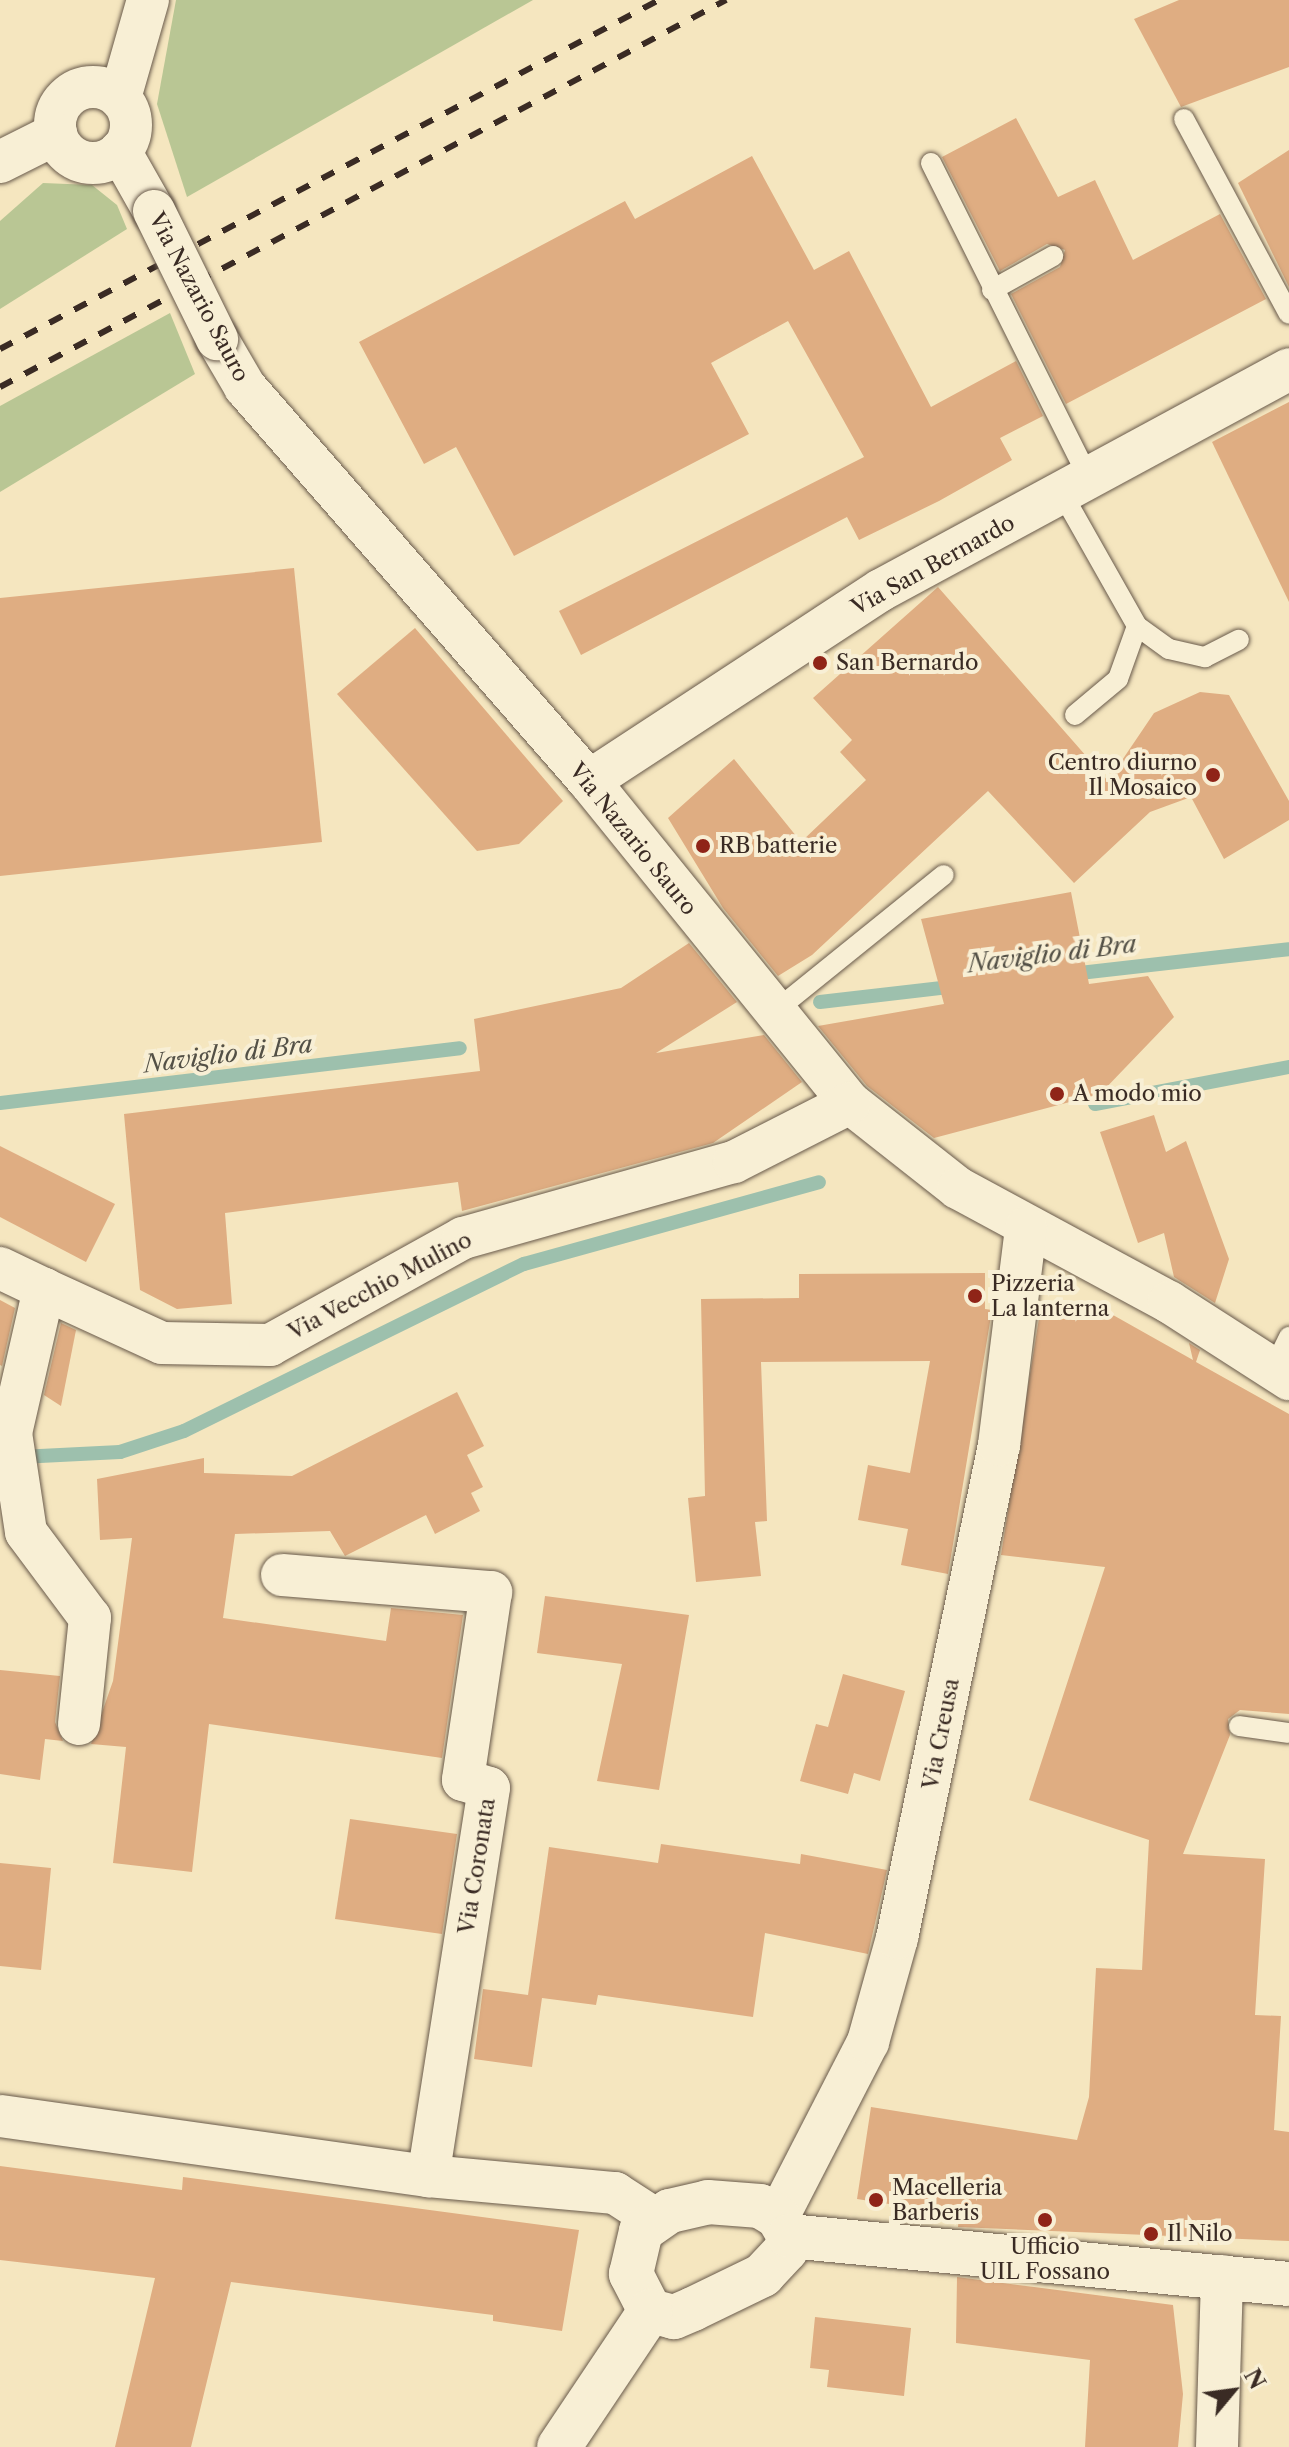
<!DOCTYPE html>
<html>
<head>
<meta charset="utf-8">
<style>
  body { margin:0 }
  #map { position:relative; width:1289px; height:2447px; overflow:hidden; background:#f5e6bf; font-family:"Libre Caslon Text",serif }
  div>[style] { position:absolute }
  [style*='--x'] { left:calc(var(--x)*1px); top:calc(var(--y)*1px); width:calc(var(--w)*1px); rotate:calc(var(--a)*1deg) }
  .green>* { inset:0; background:#b9c694 }
  .stream>* { height:14px; margin:-7px; padding:0 7px; transform-origin:7px; border-radius:7px; background:#9dc0ad }
  .building>* { inset:0; background:#dfad82 }
  .roads { filter:drop-shadow(0 0 2px #695a4b) drop-shadow(0 0 2px #695a4b) }
  .lane>* { height:20px; margin:-10px; padding:0 10px; transform-origin:10px; border-radius:10px; background:#f8efd5 }
  .street>* { height:42px; margin:-21px; padding:0 21px; transform-origin:21px; border-radius:21px; background:#f8efd5 }
  .street>.ring { margin:-21px; padding:0; box-sizing:content-box; background:none; border:42px solid #f8efd5; border-radius:50% }
  .secondary>* { height:44px; margin:-22px; padding:0 22px; transform-origin:22px; border-radius:22px; background:#f8efd5 }
  .rail>* { height:6px; margin-top:-3px; transform-origin:0; background:repeating-linear-gradient(90deg,#3a2b24 0 14px,transparent 0 28px) }
  .bridges { filter:drop-shadow(0 0 2px #695a4b) drop-shadow(0 0 2px #695a4b) }
  .street-bridge>* { height:42px; margin:-21px; padding:0 21px; transform-origin:21px; border-radius:21px; background:#f8efd5 }
  .dots>* { width:22px; height:22px; translate:-50% -50%; box-sizing:border-box; border:4px solid #f8efd5; border-radius:50% }
  span { translate:-50% -50%; white-space:nowrap; text-align:center; line-height:1.15; -webkit-text-stroke:8px #f8efd5; paint-order:stroke }
  .street-label { font-size:22px; color:#3a2b24 }
  .poi-label { font-size:22px; color:#3a2b24 }
  .left { translate:0 -50%; text-align:left }
  .right { translate:-100% -50%; text-align:right }
  .water-label { font-size:24px; color:#535046; font-style:italic }
  .north { position:absolute; left:1193px; top:2351px; width:80px; height:80px; -webkit-text-stroke:6px #f8efd5; paint-order:stroke; rotate:61deg; font-size:22px; font-weight:700; line-height:32px; text-align:center; color:#3a2b24 }
  .north::after { content:''; display:block; margin:auto; width:28px; height:36px; background:#3a2b24; clip-path:polygon(50% 0,100% 100%,50% 72%,0 100%) }
</style>
</head>
<body>
<div id="map">
  <div class="green">
    <i style="clip-path:polygon(176px 0,533px 0,187px 197px,157px 104px)"></i>
    <i style="clip-path:polygon(43px 183px,92px 185px,117px 205px,127px 229px,0 309px,0 221px)"></i>
    <i style="clip-path:polygon(170px 313px,195px 374px,0 492px,0 406px)"></i>
  </div>
  <div class="stream">
    <i style="--x:1071;--y:974;--w:219;--a:-6.5"></i>
    <i style="--x:820;--y:1002;--w:140;--a:-6.6"></i>
    <i style="--x:0;--y:1103;--w:463;--a:-6.8"></i>
    <i style="--x:1095;--y:1104;--w:197;--a:-10.8"></i>
    <i style="--x:20;--y:1457;--w:100;--a:-2.9"></i>
    <i style="--x:120;--y:1452;--w:67;--a:-18.2"></i>
    <i style="--x:184;--y:1431;--w:379;--a:-26.2"></i>
    <i style="--x:524;--y:1264;--w:306;--a:-15.5"></i>
  </div>
  <div class="building">
    <i style="clip-path:polygon(1179px 0,1289px 0,1289px 67px,1181px 107px,1134px 19px)"></i>
    <i style="clip-path:polygon(1016px 118px,1058px 197px,1095px 180px,1133px 260px,1220px 214px,1266px 299px,1066px 404px,1011px 294px,1060px 267px,1065px 250px,1047px 244px,1000px 271px,942px 157px)"></i>
    <i style="clip-path:polygon(1289px 150px,1289px 287px,1238px 183px)"></i>
    <i style="clip-path:polygon(752px 156px,814px 270px,849px 251px,931px 407px,1016px 361px,1043px 416px,1000px 438px,1012px 460px,939px 501px,859px 540px,847px 517px,581px 655px,559px 611px,864px 457px,788px 321px,711px 363px,749px 434px,514px 556px,456px 447px,424px 464px,359px 342px,625px 201px,635px 219px)"></i>
    <i style="clip-path:polygon(1289px 402px,1289px 602px,1212px 442px)"></i>
    <i style="clip-path:polygon(294px 568px,322px 842px,0 876px,0 598px)"></i>
    <i style="clip-path:polygon(938px 587px,1108px 781px,1154px 713px,1200px 692px,1229px 695px,1289px 801px,1289px 820px,1224px 859px,1191px 797px,1150px 812px,1074px 883px,988px 791px,812px 955px,778px 976px,723px 908px,668px 818px,734px 759px,801px 842px,866px 780px,840px 752px,852px 740px,813px 698px)"></i>
    <i style="clip-path:polygon(415px 628px,563px 801px,519px 844px,477px 851px,337px 694px)"></i>
    <i style="clip-path:polygon(1071px 892px,1089px 984px,1148px 976px,1174px 1017px,1100px 1094px,934px 1138px,867px 1086px,818px 1026px,944px 1004px,921px 919px)"></i>
    <i style="clip-path:polygon(689px 943px,737px 1002px,656px 1053px,764px 1035px,802px 1082px,713px 1143px,462px 1211px,458px 1182px,225px 1213px,232px 1304px,177px 1309px,140px 1290px,124px 1114px,480px 1071px,474px 1019px,621px 988px)"></i>
    <i style="clip-path:polygon(1154px 1115px,1166px 1152px,1186px 1141px,1229px 1259px,1215px 1303px,1174px 1277px,1164px 1233px,1138px 1243px,1100px 1132px)"></i>
    <i style="clip-path:polygon(0 1146px,115px 1204px,86px 1262px,0 1217px)"></i>
    <i style="clip-path:polygon(985px 1273px,985px 1309px,992px 1310px,948px 1574px,901px 1565px,908px 1529px,858px 1520px,868px 1465px,910px 1473px,930px 1361px,761px 1362px,767px 1521px,755px 1522px,761px 1576px,696px 1582px,688px 1498px,705px 1496px,701px 1299px,799px 1298px,799px 1274px)"></i>
    <i style="clip-path:polygon(0 1300px,15px 1308px,2px 1366px,0 1365px)"></i>
    <i style="clip-path:polygon(1040px 1312px,1113px 1315px,1193px 1360px,1189px 1343px,1200px 1350px,1196px 1362px,1289px 1414px,1289px 1714px,1240px 1710px,1228px 1719px,1230px 1735px,1183px 1854px,1265px 1859px,1255px 2015px,1281px 2016px,1274px 2130px,1289px 2132px,1289px 2241px,958px 2227px,959px 2215px,857px 2199px,871px 2107px,1077px 2140px,1089px 2097px,1096px 1968px,1142px 1970px,1149px 1840px,1029px 1800px,1105px 1567px,1001px 1555px)"></i>
    <i style="clip-path:polygon(61px 1323px,76px 1330px,61px 1406px,44px 1395px)"></i>
    <i style="clip-path:polygon(457px 1392px,484px 1446px,467px 1455px,483px 1487px,471px 1493px,480px 1511px,435px 1534px,426px 1515px,345px 1556px,330px 1531px,235px 1534px,223px 1618px,386px 1641px,391px 1608px,463px 1615px,442px 1758px,209px 1724px,192px 1872px,113px 1863px,126px 1747px,91px 1744px,113px 1681px,132px 1538px,100px 1540px,97px 1479px,204px 1458px,204px 1473px,292px 1476px)"></i>
    <i style="clip-path:polygon(545px 1596px,689px 1615px,659px 1790px,597px 1781px,622px 1664px,537px 1653px)"></i>
    <i style="clip-path:polygon(0 1670px,60px 1676px,55px 1722px,63px 1741px,45px 1739px,40px 1780px,0 1774px)"></i>
    <i style="clip-path:polygon(843px 1674px,905px 1691px,880px 1781px,854px 1773px,848px 1794px,800px 1781px,816px 1724px,828px 1727px)"></i>
    <i style="clip-path:polygon(350px 1819px,457px 1834px,442px 1934px,335px 1919px)"></i>
    <i style="clip-path:polygon(661px 1844px,800px 1864px,801px 1854px,887px 1870px,868px 1954px,765px 1933px,753px 2017px,598px 1995px,596px 2005px,542px 1998px,532px 2067px,474px 2059px,483px 1989px,528px 1995px,549px 1847px,658px 1863px)"></i>
    <i style="clip-path:polygon(0 1863px,51px 1868px,41px 1970px,0 1966px)"></i>
    <i style="clip-path:polygon(0 2166px,182px 2190px,183px 2177px,579px 2230px,562px 2331px,493px 2321px,493px 2315px,231px 2282px,191px 2447px,115px 2447px,155px 2278px,0 2260px)"></i>
    <i style="clip-path:polygon(957px 2277px,1173px 2305px,1183px 2394px,1178px 2447px,1085px 2447px,1090px 2360px,956px 2343px)"></i>
    <i style="clip-path:polygon(815px 2317px,911px 2328px,904px 2396px,827px 2387px,829px 2370px,810px 2368px)"></i>
  </div>
  <div class="roads">
    <div class="lane">
      <i style="--x:1184;--y:119;--w:221;--a:61.7"></i>
      <i style="--x:931;--y:163;--w:357;--a:63.4"></i>
      <i style="--x:992;--y:290;--w:70;--a:-29.1"></i>
      <i style="--x:1063;--y:495;--w:150;--a:60.5"></i>
      <i style="--x:1137;--y:626;--w:56;--a:109.7"></i>
      <i style="--x:1118;--y:679;--w:56;--a:140.1"></i>
      <i style="--x:1137;--y:626;--w:39;--a:36"></i>
      <i style="--x:1169;--y:649;--w:37;--a:13"></i>
      <i style="--x:1205;--y:657;--w:38;--a:-27"></i>
      <i style="--x:774;--y:1012;--w:218;--a:-38.9"></i>
      <i style="--x:1273;--y:1370;--w:37;--a:-64"></i>
      <i style="--x:1239;--y:1726;--w:50;--a:8"></i>
    </div>
    <div class="street">
      <i class="ring" style="left:55px;top:87px;width:34px;height:34px"></i>
      <i style="--x:120;--y:98;--w:102;--a:-74.1"></i>
      <i style="--x:120;--y:151;--w:69;--a:60.5"></i>
      <i style="--x:0;--y:162;--w:63;--a:-26.6"></i>
      <i style="--x:217;--y:339;--w:56;--a:59.7"></i>
      <i style="--x:245;--y:387;--w:523;--a:48.88"></i>
      <i style="--x:589;--y:781;--w:414;--a:51"></i>
      <i style="--x:850;--y:1103;--w:137;--a:38.2"></i>
      <i style="--x:958;--y:1188;--w:240;--a:28.4"></i>
      <i style="--x:1169;--y:1302;--w:143;--a:32.7"></i>
      <i style="--x:589;--y:781;--w:349;--a:-33.2"></i>
      <i style="--x:881;--y:590;--w:464;--a:-28.4"></i>
      <i style="--x:0;--y:1268;--w:49;--a:25.5"></i>
      <i style="--x:282;--y:1575;--w:210;--a:4.7"></i>
      <i style="--x:491;--y:1592;--w:190;--a:98.5"></i>
      <i style="--x:463;--y:1780;--w:27;--a:17"></i>
      <i style="--x:489;--y:1788;--w:393;--a:98.9"></i>
      <i style="--x:79;--y:1724;--w:107;--a:-84.1"></i>
      <i style="--x:90;--y:1618;--w:107;--a:-126.7"></i>
      <i style="--x:26;--y:1532;--w:100;--a:-98.6"></i>
      <i style="--x:11;--y:1433;--w:148;--a:-77.1"></i>
      <i style="--x:44;--y:1289;--w:130;--a:24.6"></i>
      <i style="--x:162;--y:1343;--w:108;--a:1.1"></i>
      <i style="--x:270;--y:1345;--w:221;--a:-29"></i>
      <i style="--x:463;--y:1238;--w:281;--a:-15.7"></i>
      <i style="--x:734;--y:1162;--w:130;--a:-27"></i>
      <i style="--x:0;--y:2116;--w:432;--a:8"></i>
      <i style="--x:428;--y:2176;--w:188;--a:5.2"></i>
      <i style="--x:615;--y:2193;--w:48;--a:33"></i>
      <i style="--x:778;--y:2217;--w:197;--a:-62.8"></i>
      <i style="--x:868;--y:2042;--w:108;--a:-74.4"></i>
      <i style="--x:897;--y:1938;--w:503;--a:-78.31"></i>
      <i style="--x:999;--y:1445;--w:219;--a:-82.9"></i>
      <i style="--x:1217;--y:2447;--w:171;--a:-88.3"></i>
    </div>
    <div class="secondary">
      <i style="--x:708;--y:2202;--w:52;--a:4.4"></i>
      <i style="--x:760;--y:2206;--w:21;--a:31"></i>
      <i style="--x:778;--y:2217;--w:22;--a:60"></i>
      <i style="--x:789;--y:2236;--w:14;--a:102"></i>
      <i style="--x:786;--y:2250;--w:34;--a:133"></i>
      <i style="--x:763;--y:2275;--w:78;--a:154.1"></i>
      <i style="--x:693;--y:2309;--w:21;--a:157"></i>
      <i style="--x:674;--y:2317;--w:25;--a:-166"></i>
      <i style="--x:650;--y:2311;--w:42;--a:-117.2"></i>
      <i style="--x:631;--y:2274;--w:44;--a:-76.9"></i>
      <i style="--x:641;--y:2231;--w:35;--a:-35"></i>
      <i style="--x:670;--y:2211;--w:39;--a:-13"></i>
      <i style="--x:789;--y:2236;--w:502;--a:5.48"></i>
      <i style="--x:559;--y:2447;--w:164;--a:-56.2"></i>
    </div>
  </div>
  <div class="rail">
    <i style="--x:0;--y:349;--w:746;--a:-27.91"></i>
    <i style="--x:0;--y:387;--w:823;--a:-28.06"></i>
  </div>
  <div class="bridges">
    <div class="street-bridge">
      <i style="--x:154;--y:211;--w:143;--a:63.8"></i>
    </div>
  </div>
  <div class="dots">
    <i style="left:820px;top:663px;background:#8f2418"></i>
    <i style="left:1213px;top:775px;background:#8f2418"></i>
    <i style="left:703px;top:846px;background:#8f2418"></i>
    <i style="left:1057px;top:1094px;background:#8f2418"></i>
    <i style="left:975px;top:1296px;background:#8f2418"></i>
    <i style="left:876px;top:2200px;background:#8f2418"></i>
    <i style="left:1045px;top:2220px;background:#8f2418"></i>
    <i style="left:1151px;top:2234px;background:#8f2418"></i>
  </div>
  <div class="street-label">
    <span style="left:199px;top:297px;rotate:62deg">Via Nazario Sauro</span>
    <span style="left:933px;top:565px;rotate:-29deg">Via San Bernardo</span>
    <span style="left:633px;top:839px;rotate:51deg">Via Nazario Sauro</span>
    <span style="left:380px;top:1286px;rotate:-28deg">Via Vecchio Mulino</span>
    <span style="left:941px;top:1734px;rotate:-79deg">Via Creusa</span>
    <span style="left:477px;top:1866px;rotate:-81deg">Via Coronata</span>
  </div>
  <div class="poi-label">
    <span class="left" style="left:836px;top:663px">San Bernardo</span>
    <span class="right" style="left:1197px;top:775px">Centro diurno<br>Il Mosaico</span>
    <span class="left" style="left:719px;top:846px">RB batterie</span>
    <span class="left" style="left:1073px;top:1094px">A modo mio</span>
    <span class="left" style="left:991px;top:1296px">Pizzeria<br>La lanterna</span>
    <span class="left" style="left:892px;top:2200px">Macelleria<br>Barberis</span>
    <span class="left" style="left:1167px;top:2234px">Il Nilo</span>
    <span style="left:1045px;top:2259px">Ufficio<br>UIL Fossano</span>
  </div>
  <div class="water-label">
    <span style="left:1052px;top:954px;rotate:-7deg">Naviglio di Bra</span>
    <span style="left:228px;top:1054px;rotate:-7deg">Naviglio di Bra</span>
  </div>
  <div class="north">N</div>
</div>
</body>
</html>
